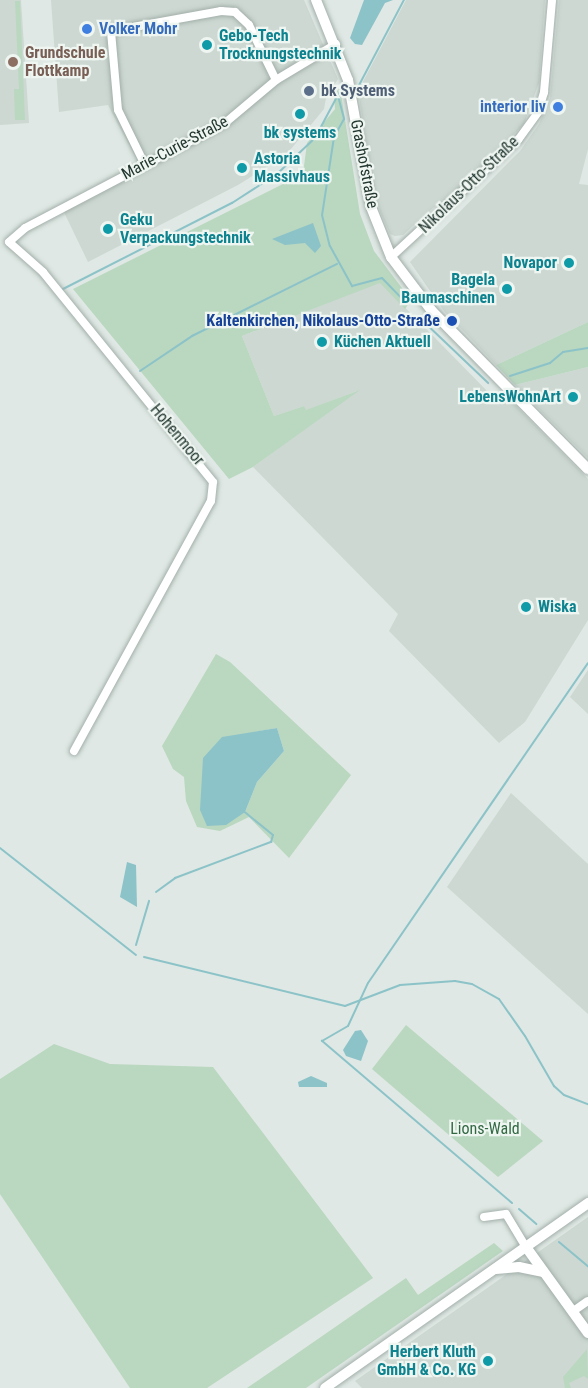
<!DOCTYPE html>
<html>
<head>
<meta charset="utf-8">
<style>
  body { margin:0 }
  #map { position:relative; width:588px; height:1388px; overflow:hidden; background:#dfe8e4; font-family:"Roboto Condensed",sans-serif }
  div>[style] { position:absolute }
  [style*='--x'] { left:calc(var(--x)*1px); top:calc(var(--y)*1px); width:calc(var(--w)*1px); rotate:calc(var(--a)*1deg) }
  .built>* { inset:0; background:#cdd8d2 }
  .green>* { inset:0; background:#bad7c0 }
  .water>* { inset:0; background:#8cc3c8 }
  .stream>* { height:2px; margin:-1px; padding:0 1px; transform-origin:1px; border-radius:1px; background:#8cc3c8 }
  .roads { filter:drop-shadow(0 0 2px #a3afaa) drop-shadow(0 0 2px #a3afaa) }
  .street>* { height:8px; margin:-4px; padding:0 4px; transform-origin:4px; border-radius:4px; background:#fff }
  .secondary>* { height:10px; margin:-5px; padding:0 5px; transform-origin:5px; border-radius:5px; background:#fff }
  .dots>* { width:16px; height:16px; translate:-50% -50%; box-sizing:border-box; border:3px solid #eff6f2; border-radius:50% }
  span { translate:-50% -50%; white-space:nowrap; text-align:center; line-height:1.15; -webkit-text-stroke:4.5px #eff6f2; paint-order:stroke }
  .shop-label { font-size:16px; color:#366cbe; font-weight:700 }
  .left { translate:0 -50%; text-align:left }
  .right { translate:-100% -50%; text-align:right }
  .culture-label { font-size:16px; color:#0d838f; font-weight:700 }
  .education-label { font-size:16px; color:#785e54; font-weight:700 }
  .service-label { font-size:16px; color:#4e5e75; font-weight:700 }
  .street-label { font-size:16px; color:#22362f }
  .transit-label { font-size:16px; color:#164399; font-weight:700 }
  .park-label { font-size:16px; color:#316842 }
</style>
</head>
<body>
<div id="map">
  <div class="built">
    <i style="clip-path:polygon(0 0,21px 0,29px 123px,0 125px)"></i>
    <i style="clip-path:polygon(51px 0,304px 0,338px 79px,326px 98px,324px 109px,286px 155px,238px 185px,88px 262px,61px 206px,139px 164px,108px 105px,59px 112px)"></i>
    <i style="clip-path:polygon(406px 0,545px 0,539px 83px,524px 124px,449px 199px,434px 207px,403px 235px,395px 236px,390px 234px,380px 211px,373px 183px,358px 91px)"></i>
    <i style="clip-path:polygon(559px 0,588px 0,588px 149px,579px 184px,588px 185px,588px 322px,496px 365px,444px 311px,410px 262px,520px 151px,539px 124px,550px 98px)"></i>
    <i style="clip-path:polygon(380px 282px,492px 396px,504px 394px,588px 479px,588px 620px,525px 722px,499px 743px,389px 631px,398px 614px,253px 467px,357px 391px,305px 411px,304px 406px,274px 416px,242px 336px)"></i>
    <i style="clip-path:polygon(588px 367px,588px 458px,515px 385px)"></i>
    <i style="clip-path:polygon(588px 670px,588px 714px,570px 697px)"></i>
    <i style="clip-path:polygon(511px 793px,588px 864px,588px 1014px,447px 887px)"></i>
    <i style="clip-path:polygon(588px 1217px,588px 1388px,362px 1388px,355px 1381px)"></i>
  </div>
  <div class="green">
    <i style="clip-path:polygon(15px 1px,20px 1px,25px 120px,15px 120px,14px 89px,19px 89px)"></i>
    <i style="clip-path:polygon(340px 88px,360px 214px,374px 251px,411px 300px,405px 309px,380px 283px,242px 336px,274px 416px,304px 406px,306px 410px,360px 390px,253px 467px,229px 479px,73px 289px,303px 174px,307px 143px,335px 109px,334px 94px)"></i>
    <i style="clip-path:polygon(588px 322px,588px 367px,515px 385px,496px 365px)"></i>
    <i style="clip-path:polygon(evenodd,216px 654px,230px 662px,351px 775px,289px 858px,249px 817px,220px 831px,197px 827px,186px 801px,184px 777px,173px 769px,162px 746px,216px 654px,277px 728px,284px 751px,257px 782px,245px 812px,254px 732px,277px 728px)"></i>
    <i style="clip-path:polygon(406px 1025px,543px 1141px,498px 1177px,372px 1069px)"></i>
    <i style="clip-path:polygon(54px 1044px,110px 1064px,213px 1067px,373px 1278px,207px 1388px,130px 1388px,0 1194px,0 1079px)"></i>
    <i style="clip-path:polygon(494px 1243px,503px 1251px,306px 1388px,247px 1388px,406px 1278px,418px 1295px)"></i>
    <i style="clip-path:polygon(587px 1349px,588px 1379px,584px 1376px,569px 1383px,571px 1388px,565px 1388px,563px 1377px)"></i>
  </div>
  <div class="water">
    <i style="clip-path:polygon(364px 0,393px 0,385px 3px,362px 45px,355px 44px,350px 38px)"></i>
    <i style="clip-path:polygon(313px 223px,321px 246px,315px 253px,305px 243px,285px 245px,272px 239px)"></i>
    <i style="clip-path:polygon(277px 728px,284px 751px,257px 782px,245px 812px,226px 825px,207px 826px,200px 810px,203px 758px,222px 737px)"></i>
    <i style="clip-path:polygon(127px 862px,136px 865px,137px 907px,120px 897px)"></i>
    <i style="clip-path:polygon(361px 1030px,368px 1041px,361px 1061px,346px 1056px,343px 1050px,355px 1031px)"></i>
    <i style="clip-path:polygon(311px 1076px,327px 1083px,327px 1087px,299px 1087px,298px 1082px)"></i>
  </div>
  <div class="stream">
    <i style="--x:357;--y:89;--w:101;--a:-62.2"></i>
    <i style="--x:338;--y:96;--w:24;--a:75"></i>
    <i style="--x:344;--y:119;--w:21;--a:119"></i>
    <i style="--x:334;--y:137;--w:79;--a:98.7"></i>
    <i style="--x:322;--y:215;--w:32;--a:76"></i>
    <i style="--x:330;--y:246;--w:46;--a:61.2"></i>
    <i style="--x:352;--y:286;--w:31;--a:-15"></i>
    <i style="--x:382;--y:278;--w:35;--a:46"></i>
    <i style="--x:63;--y:289;--w:190;--a:-27"></i>
    <i style="--x:232;--y:203;--w:54;--a:-32.8"></i>
    <i style="--x:277;--y:174;--w:52;--a:-43.5"></i>
    <i style="--x:315;--y:138;--w:55;--a:-62"></i>
    <i style="--x:423;--y:321;--w:90;--a:43.6"></i>
    <i style="--x:140;--y:371;--w:63;--a:-33.9"></i>
    <i style="--x:192;--y:336;--w:162;--a:-26.4"></i>
    <i style="--x:510;--y:376;--w:42;--a:-18"></i>
    <i style="--x:550;--y:363;--w:17;--a:-40"></i>
    <i style="--x:563;--y:352;--w:25;--a:-9"></i>
    <i style="--x:0;--y:848;--w:173;--a:38.2"></i>
    <i style="--x:156;--y:892;--w:24;--a:-36"></i>
    <i style="--x:175;--y:878;--w:103;--a:-20.6"></i>
    <i style="--x:271;--y:842;--w:7;--a:-74"></i>
    <i style="--x:273;--y:835;--w:36;--a:-141"></i>
    <i style="--x:136;--y:945;--w:46;--a:-73.5"></i>
    <i style="--x:144;--y:957;--w:207;--a:13.7"></i>
    <i style="--x:345;--y:1006;--w:59;--a:-20.9"></i>
    <i style="--x:400;--y:985;--w:55;--a:-4.2"></i>
    <i style="--x:455;--y:981;--w:17;--a:10"></i>
    <i style="--x:472;--y:984;--w:31;--a:29"></i>
    <i style="--x:499;--y:999;--w:45;--a:54.9"></i>
    <i style="--x:525;--y:1036;--w:58;--a:59.9"></i>
    <i style="--x:554;--y:1086;--w:13;--a:42"></i>
    <i style="--x:564;--y:1095;--w:26;--a:21"></i>
    <i style="--x:512;--y:1203;--w:250;--a:-139.5"></i>
    <i style="--x:322;--y:1041;--w:30;--a:-30"></i>
    <i style="--x:348;--y:1026;--w:47;--a:-65.1"></i>
    <i style="--x:368;--y:983;--w:388;--a:-55.5"></i>
    <i style="--x:519;--y:1209;--w:23;--a:41"></i>
    <i style="--x:559;--y:1242;--w:38;--a:40"></i>
  </div>
  <div class="roads">
    <div class="street">
      <i style="--x:145;--y:165;--w:61;--a:-116.1"></i>
      <i style="--x:118;--y:110;--w:79;--a:-95.1"></i>
      <i style="--x:111;--y:31;--w:112;--a:-10.3"></i>
      <i style="--x:221;--y:11;--w:14;--a:4"></i>
      <i style="--x:235;--y:12;--w:19;--a:43"></i>
      <i style="--x:249;--y:25;--w:61;--a:63.9"></i>
      <i style="--x:391;--y:257;--w:173;--a:-42.7"></i>
      <i style="--x:518;--y:140;--w:34;--a:-54"></i>
      <i style="--x:538;--y:112;--w:21;--a:-73"></i>
      <i style="--x:544;--y:92;--w:92;--a:-85"></i>
      <i style="--x:74;--y:751;--w:285;--a:-61.3"></i>
      <i style="--x:211;--y:501;--w:19;--a:-84"></i>
      <i style="--x:213;--y:482;--w:270;--a:-129"></i>
      <i style="--x:43;--y:272;--w:45;--a:-138.6"></i>
      <i style="--x:9;--y:242;--w:21;--a:-41"></i>
      <i style="--x:25;--y:228;--w:226;--a:-27.7"></i>
      <i style="--x:225;--y:123;--w:67;--a:-40.1"></i>
      <i style="--x:276;--y:80;--w:70;--a:-31"></i>
      <i style="--x:484;--y:1217;--w:22;--a:-8"></i>
      <i style="--x:506;--y:1214;--w:39;--a:59"></i>
      <i style="--x:572;--y:1312;--w:19;--a:-35"></i>
    </div>
    <div class="secondary">
      <i style="--x:316;--y:0;--w:86;--a:68.2"></i>
      <i style="--x:348;--y:80;--w:129;--a:79.7"></i>
      <i style="--x:371;--y:207;--w:54;--a:68.2"></i>
      <i style="--x:391;--y:257;--w:68;--a:52.8"></i>
      <i style="--x:432;--y:311;--w:222;--a:45.4"></i>
      <i style="--x:526;--y:1247;--w:106;--a:54.2"></i>
      <i style="--x:496;--y:1269;--w:23;--a:-5"></i>
      <i style="--x:519;--y:1267;--w:25;--a:12"></i>
      <i style="--x:325;--y:1388;--w:322;--a:-35.1"></i>
    </div>
  </div>
  <div class="dots">
    <i style="left:87px;top:29px;background:#3f7fe0"></i>
    <i style="left:207px;top:45px;background:#0f9aa8"></i>
    <i style="left:13px;top:62px;background:#8d6e63"></i>
    <i style="left:309px;top:91px;background:#5c6f8a"></i>
    <i style="left:558px;top:107px;background:#3f7fe0"></i>
    <i style="left:300px;top:114px;background:#0f9aa8"></i>
    <i style="left:242px;top:168px;background:#0f9aa8"></i>
    <i style="left:108px;top:229px;background:#0f9aa8"></i>
    <i style="left:569px;top:263px;background:#0f9aa8"></i>
    <i style="left:507px;top:289px;background:#0f9aa8"></i>
    <i style="left:452px;top:321px;background:#1a4fb4"></i>
    <i style="left:322px;top:342px;background:#0f9aa8"></i>
    <i style="left:573px;top:397px;background:#0f9aa8"></i>
    <i style="left:526px;top:607px;background:#0f9aa8"></i>
    <i style="left:488px;top:1361px;background:#0f9aa8"></i>
  </div>
  <div class="shop-label">
    <span class="left" style="left:99px;top:29px">Volker Mohr</span>
    <span class="right" style="left:546px;top:107px">interior liv</span>
  </div>
  <div class="culture-label">
    <span class="left" style="left:219px;top:45px">Gebo-Tech<br>Trocknungstechnik</span>
    <span style="left:300px;top:133px">bk systems</span>
    <span class="left" style="left:254px;top:168px">Astoria<br>Massivhaus</span>
    <span class="left" style="left:120px;top:229px">Geku<br>Verpackungstechnik</span>
    <span class="right" style="left:557px;top:263px">Novapor</span>
    <span class="right" style="left:495px;top:289px">Bagela<br>Baumaschinen</span>
    <span class="left" style="left:334px;top:342px">Küchen Aktuell</span>
    <span class="right" style="left:561px;top:397px">LebensWohnArt</span>
    <span class="left" style="left:538px;top:607px">Wiska</span>
    <span class="right" style="left:476px;top:1361px">Herbert Kluth<br>GmbH &amp; Co. KG</span>
  </div>
  <div class="education-label">
    <span class="left" style="left:25px;top:62px">Grundschule<br>Flottkamp</span>
  </div>
  <div class="service-label">
    <span class="left" style="left:321px;top:91px">bk Systems</span>
  </div>
  <div class="street-label">
    <span style="left:175px;top:148px;rotate:-28deg">Marie-Curie-Straße</span>
    <span style="left:364px;top:164px;rotate:79deg">Grashofstraße</span>
    <span style="left:469px;top:185px;rotate:-44deg">Nikolaus-Otto-Straße</span>
    <span style="left:177px;top:435px;rotate:50deg">Hohenmoor</span>
  </div>
  <div class="transit-label">
    <span class="right" style="left:440px;top:321px">Kaltenkirchen, Nikolaus-Otto-Straße</span>
  </div>
  <div class="park-label">
    <span style="left:485px;top:1129px">Lions-Wald</span>
  </div>
</div>
</body>
</html>
